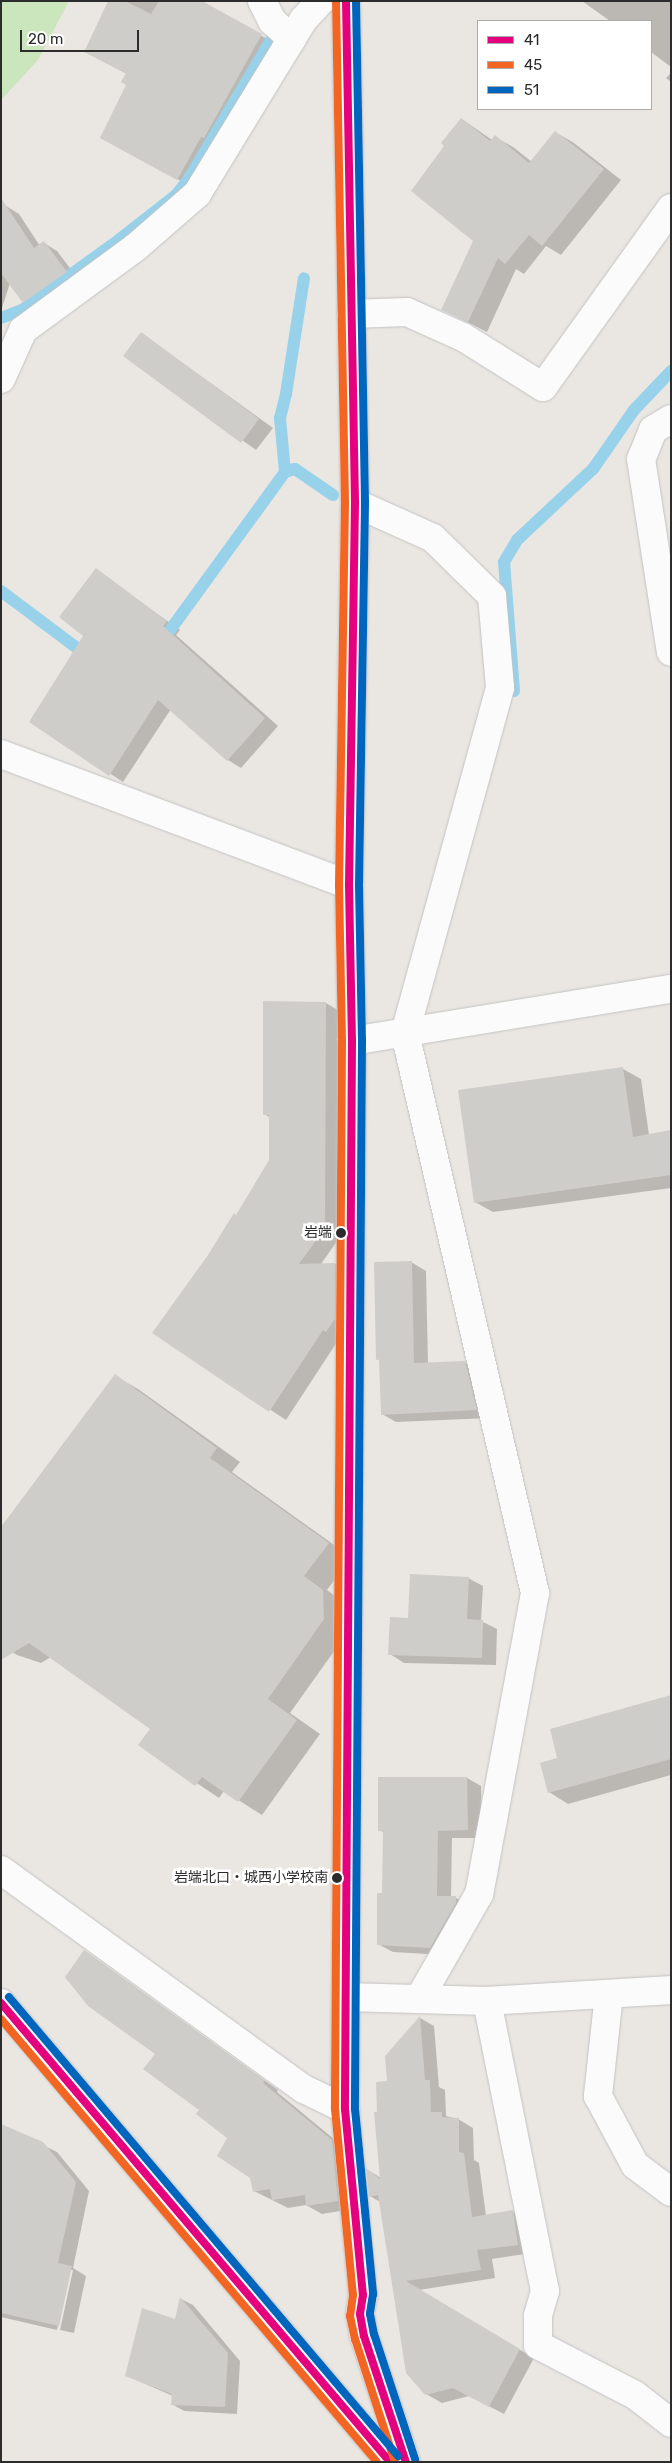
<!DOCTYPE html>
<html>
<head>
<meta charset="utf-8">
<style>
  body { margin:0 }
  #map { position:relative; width:672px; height:2463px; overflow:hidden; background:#eae7e2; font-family:Rubik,"Noto Sans JP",sans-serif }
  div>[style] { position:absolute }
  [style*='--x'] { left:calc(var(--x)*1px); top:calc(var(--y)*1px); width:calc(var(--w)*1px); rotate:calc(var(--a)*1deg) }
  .green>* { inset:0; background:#cbe5bc }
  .shadow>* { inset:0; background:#0003 }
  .stream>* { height:12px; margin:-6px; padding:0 6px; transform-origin:6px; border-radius:6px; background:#97d1ea }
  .building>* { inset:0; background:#cfcdc9 }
  .roads { filter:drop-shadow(0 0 1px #c3c3c3) drop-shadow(0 0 1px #c3c3c3) }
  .minor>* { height:28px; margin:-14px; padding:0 14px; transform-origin:14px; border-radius:14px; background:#fcfbfb }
  .bus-1>* { height:8px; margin:-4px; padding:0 4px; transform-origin:4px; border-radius:4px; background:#e5007d }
  .bus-2>* { height:8px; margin:-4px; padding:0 4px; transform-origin:4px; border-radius:4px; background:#f26522 }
  .bus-3>* { height:8px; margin:-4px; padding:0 4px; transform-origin:4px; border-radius:4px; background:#0065bd }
  .dots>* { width:14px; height:14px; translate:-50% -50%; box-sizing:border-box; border:2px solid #fff; border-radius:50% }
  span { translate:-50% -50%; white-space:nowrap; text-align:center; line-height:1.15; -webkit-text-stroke:5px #fff; paint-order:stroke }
  .bus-label { font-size:14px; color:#2c2c2c }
  .right { translate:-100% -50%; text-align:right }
  .frame { position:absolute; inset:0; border:2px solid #2c2c2c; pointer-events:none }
  .legend { position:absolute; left:477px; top:20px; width:175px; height:90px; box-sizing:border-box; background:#fff; border:1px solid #ababab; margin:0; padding:6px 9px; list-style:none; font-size:15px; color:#2c2c2c }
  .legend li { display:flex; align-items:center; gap:10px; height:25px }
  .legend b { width:25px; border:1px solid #ababab }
  .scale { position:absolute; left:20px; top:30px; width:119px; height:22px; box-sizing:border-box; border:2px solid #2c2c2c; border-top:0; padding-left:6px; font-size:15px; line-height:18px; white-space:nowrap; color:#2c2c2c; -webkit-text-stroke:4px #fff; paint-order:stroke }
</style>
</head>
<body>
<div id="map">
  <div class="green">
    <i style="clip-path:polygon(1px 1px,69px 1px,38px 60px,1px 100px)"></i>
  </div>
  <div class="shadow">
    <i style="clip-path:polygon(110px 1px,199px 1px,278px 45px,194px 188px,117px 147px,128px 84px,127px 74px,85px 52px)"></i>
    <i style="clip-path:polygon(582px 1px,671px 1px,671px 67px,651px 52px,651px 21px,610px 21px)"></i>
    <i style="clip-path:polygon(671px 73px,671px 82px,666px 78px)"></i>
    <i style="clip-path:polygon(462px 119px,492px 140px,495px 137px,513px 147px,532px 162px,555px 132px,574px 143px,621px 180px,561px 255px,546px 246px,524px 274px,516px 269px,487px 332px,443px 310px,474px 240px,446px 146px)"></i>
    <i style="clip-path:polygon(6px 206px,19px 214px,40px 246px,44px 243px,57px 251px,79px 280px,37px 310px,24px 302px,10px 283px,1px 311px,1px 209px)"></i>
    <i style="clip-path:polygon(141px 333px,273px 428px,256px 450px,124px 356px)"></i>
    <i style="clip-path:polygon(96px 570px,180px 630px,176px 635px,278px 726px,241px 768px,228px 760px,171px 709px,123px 782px,30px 721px,85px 636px)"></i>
    <i style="clip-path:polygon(326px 1003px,341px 1012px,340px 1237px,321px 1264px,335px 1264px,350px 1273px,339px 1339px,286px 1420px,154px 1333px,236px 1216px,270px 1160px,271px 1118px,264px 1114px)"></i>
    <i style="clip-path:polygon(623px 1069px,641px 1079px,649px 1135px,671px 1131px,671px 1188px,493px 1212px,475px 1202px)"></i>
    <i style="clip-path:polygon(411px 1262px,426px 1271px,428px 1364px,465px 1362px,479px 1370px,490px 1418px,396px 1422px,382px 1414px,380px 1360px,377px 1359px)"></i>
    <i style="clip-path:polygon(115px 1376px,138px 1389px,240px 1462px,232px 1472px,351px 1557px,327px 1590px,346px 1604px,347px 1633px,290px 1713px,320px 1734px,262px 1815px,224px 1791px,219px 1798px,140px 1745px,152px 1728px,51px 1657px,41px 1663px,17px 1655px,1px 1645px)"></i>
    <i style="clip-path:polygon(468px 1578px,483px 1586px,481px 1621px,497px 1629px,496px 1665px,404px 1663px,390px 1654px)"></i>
    <i style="clip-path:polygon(671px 1697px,671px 1775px,568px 1804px,549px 1792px,559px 1759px)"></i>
    <i style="clip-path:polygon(379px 1778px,467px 1778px,481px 1786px,482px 1838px,452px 1838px,451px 1897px,456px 1898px,470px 1906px,445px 1955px,393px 1952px,378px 1944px,383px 1894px,385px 1833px,379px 1830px)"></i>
    <i style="clip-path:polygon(85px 1951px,278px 2090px,277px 2092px,346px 2149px,352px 2209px,322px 2214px,306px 2205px,288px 2208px,254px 2191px,251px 2178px,229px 2138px,201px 2110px,157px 2053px)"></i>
    <i style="clip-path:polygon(420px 2018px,434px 2026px,439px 2087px,445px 2090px,446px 2116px,458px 2119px,473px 2128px,474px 2160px,479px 2163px,486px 2216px,513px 2212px,528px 2220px,532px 2253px,492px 2259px,495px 2278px,419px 2290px,534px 2358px,504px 2414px,469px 2396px,442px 2403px,426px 2394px,380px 2202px,370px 2196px,368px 2170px,381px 2178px,378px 2114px,389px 2082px)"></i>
    <i style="clip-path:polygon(1px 2125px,57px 2152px,89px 2191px,73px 2268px,86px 2276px,74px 2333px,60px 2330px,73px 2270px,70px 2270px,57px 2330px,1px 2317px)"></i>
    <i style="clip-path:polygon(181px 2299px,193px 2305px,240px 2361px,237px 2414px,184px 2411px,172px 2404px,173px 2396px,127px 2376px,176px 2321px)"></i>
  </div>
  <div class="stream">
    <i style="--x:1;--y:318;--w:22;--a:-21"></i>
    <i style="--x:22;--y:310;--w:121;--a:-35.9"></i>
    <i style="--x:120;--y:239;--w:71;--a:-38.2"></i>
    <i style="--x:176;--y:195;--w:19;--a:-51"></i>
    <i style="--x:188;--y:180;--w:174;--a:-59.3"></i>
    <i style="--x:285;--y:472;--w:54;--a:-95.3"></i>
    <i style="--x:280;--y:418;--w:25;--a:-76"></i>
    <i style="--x:286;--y:394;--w:117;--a:-81.2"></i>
    <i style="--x:1;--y:591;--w:110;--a:36.9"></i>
    <i style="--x:160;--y:644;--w:213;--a:-54"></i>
    <i style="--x:285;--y:472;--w:10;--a:-17"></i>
    <i style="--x:295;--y:469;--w:46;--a:34.4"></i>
    <i style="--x:514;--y:691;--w:129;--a:-94.4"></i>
    <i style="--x:504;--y:562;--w:26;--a:-59"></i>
    <i style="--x:517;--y:540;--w:104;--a:-43.1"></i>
    <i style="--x:593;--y:469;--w:72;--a:-55.2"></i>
    <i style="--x:634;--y:410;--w:54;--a:-46.5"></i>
  </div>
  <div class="building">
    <i style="clip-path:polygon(108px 1px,125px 1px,151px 14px,159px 1px,202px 1px,262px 34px,204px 138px,201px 137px,177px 180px,100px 138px,126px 85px,121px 82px,126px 73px,84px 52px)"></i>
    <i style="clip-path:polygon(461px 118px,490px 141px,495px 135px,529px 163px,555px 131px,604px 169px,542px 246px,529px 235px,505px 264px,498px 258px,468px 322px,441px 310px,473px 241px,411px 191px,444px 146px,441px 143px)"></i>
    <i style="clip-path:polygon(1px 198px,34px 248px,44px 241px,67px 272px,23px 303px,1px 273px)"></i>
    <i style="clip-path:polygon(141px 332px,259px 419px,241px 443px,123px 356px)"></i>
    <i style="clip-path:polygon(96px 568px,167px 621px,163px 626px,265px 718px,227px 761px,158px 700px,109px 776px,29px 722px,83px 636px,59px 617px)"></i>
    <i style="clip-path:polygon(263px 1001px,326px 1002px,325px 1228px,299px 1264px,335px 1263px,335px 1319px,326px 1332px,323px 1330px,269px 1412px,152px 1333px,208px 1255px,234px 1213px,236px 1215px,269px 1160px,269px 1115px,263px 1115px)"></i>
    <i style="clip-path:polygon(623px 1067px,633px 1137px,671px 1130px,671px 1175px,474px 1203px,458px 1090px)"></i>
    <i style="clip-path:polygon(412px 1261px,414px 1363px,465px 1361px,477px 1410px,381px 1415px,379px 1359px,376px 1360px,374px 1262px)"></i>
    <i style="clip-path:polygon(115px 1374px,217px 1448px,210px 1458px,329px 1543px,304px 1576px,323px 1590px,324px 1619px,268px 1699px,297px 1720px,238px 1802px,202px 1777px,195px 1786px,138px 1745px,150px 1729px,29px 1643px,1px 1660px,1px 1527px)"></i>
    <i style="clip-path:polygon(410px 1574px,469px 1577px,467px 1619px,483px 1620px,482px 1658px,388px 1655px,390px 1617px,408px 1618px)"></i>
    <i style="clip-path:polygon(671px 1695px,671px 1759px,548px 1793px,540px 1763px,557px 1758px,550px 1729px)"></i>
    <i style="clip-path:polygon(378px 1777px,467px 1777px,468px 1830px,438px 1831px,437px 1896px,456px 1896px,456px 1903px,430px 1948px,377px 1945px,377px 1893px,382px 1893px,383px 1831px,378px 1831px)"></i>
    <i style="clip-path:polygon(84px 1950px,265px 2081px,263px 2083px,332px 2140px,338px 2201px,306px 2206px,305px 2195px,272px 2200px,270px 2189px,253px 2192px,250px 2178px,217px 2156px,227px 2138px,196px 2114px,199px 2110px,143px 2069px,155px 2054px,88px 2006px,65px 1977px)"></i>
    <i style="clip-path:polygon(420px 2016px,425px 2080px,430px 2080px,431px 2112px,442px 2112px,442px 2117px,459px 2118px,459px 2152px,464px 2153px,472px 2217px,513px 2210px,518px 2245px,477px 2250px,481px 2270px,406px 2281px,520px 2349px,489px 2407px,453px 2388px,425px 2395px,406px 2373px,378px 2195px,369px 2197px,366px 2168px,380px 2179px,374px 2112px,377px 2112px,376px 2082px,387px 2081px,385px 2056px)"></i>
    <i style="clip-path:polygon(1px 2124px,43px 2142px,76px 2182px,58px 2263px,72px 2266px,59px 2326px,1px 2313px)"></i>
    <i style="clip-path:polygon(180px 2297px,228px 2353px,225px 2407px,171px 2405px,172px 2394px,125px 2376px,142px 2308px,175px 2319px)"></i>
  </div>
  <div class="roads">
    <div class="minor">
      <i style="--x:262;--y:1;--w:22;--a:63"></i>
      <i style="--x:272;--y:21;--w:27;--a:42"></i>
      <i style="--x:346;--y:1;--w:502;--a:88.97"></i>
      <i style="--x:355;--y:503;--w:382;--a:90.9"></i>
      <i style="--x:349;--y:885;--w:156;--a:88.9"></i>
      <i style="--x:352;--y:1041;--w:1068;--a:90.38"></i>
      <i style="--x:345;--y:2109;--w:187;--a:84.5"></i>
      <i style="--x:363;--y:2295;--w:19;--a:99"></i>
      <i style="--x:360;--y:2314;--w:22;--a:80"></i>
      <i style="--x:364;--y:2336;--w:133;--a:71.6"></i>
      <i style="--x:351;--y:314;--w:56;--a:-2"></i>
      <i style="--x:407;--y:312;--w:61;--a:24.1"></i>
      <i style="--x:463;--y:337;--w:94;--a:32"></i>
      <i style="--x:543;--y:387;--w:220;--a:-54.4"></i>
      <i style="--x:1;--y:379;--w:54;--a:-65.8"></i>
      <i style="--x:23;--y:330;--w:140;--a:-36.3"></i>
      <i style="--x:136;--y:247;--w:81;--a:-41"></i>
      <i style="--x:197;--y:194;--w:205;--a:-58.6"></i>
      <i style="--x:304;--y:19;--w:25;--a:-47"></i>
      <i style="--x:671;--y:419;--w:21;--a:149"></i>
      <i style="--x:653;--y:430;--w:31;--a:112"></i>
      <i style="--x:641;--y:459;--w:195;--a:81.2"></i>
      <i style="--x:355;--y:503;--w:85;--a:24.2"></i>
      <i style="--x:433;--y:538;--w:83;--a:44.5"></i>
      <i style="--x:492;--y:596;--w:92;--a:85"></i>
      <i style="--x:500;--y:688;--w:358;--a:105.4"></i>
      <i style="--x:405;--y:1033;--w:575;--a:76.93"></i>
      <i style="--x:535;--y:1593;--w:306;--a:100.5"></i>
      <i style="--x:479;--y:1894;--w:121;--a:119.7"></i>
      <i style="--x:1;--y:754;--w:372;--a:20.6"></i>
      <i style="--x:352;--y:1041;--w:323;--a:-9.3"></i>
      <i style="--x:1;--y:1870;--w:374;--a:35.9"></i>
      <i style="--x:304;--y:2089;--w:46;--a:26"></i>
      <i style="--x:609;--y:1994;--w:103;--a:96.2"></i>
      <i style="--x:598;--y:2096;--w:78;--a:61.8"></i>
      <i style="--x:635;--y:2165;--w:45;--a:36.9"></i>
      <i style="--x:346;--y:1997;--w:141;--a:1.6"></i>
      <i style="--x:487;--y:2001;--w:184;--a:-3.4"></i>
      <i style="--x:487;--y:2001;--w:296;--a:78.7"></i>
      <i style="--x:545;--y:2291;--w:26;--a:106"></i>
      <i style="--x:538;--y:2316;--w:29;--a:90"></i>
      <i style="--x:538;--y:2345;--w:109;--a:27.3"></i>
      <i style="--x:635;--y:2395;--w:46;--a:37.9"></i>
      <i style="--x:1;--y:2003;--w:602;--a:49.72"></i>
    </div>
  </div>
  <div class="bus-1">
    <i style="--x:346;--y:1;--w:502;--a:88.97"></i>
    <i style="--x:355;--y:503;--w:382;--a:90.9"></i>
    <i style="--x:349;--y:885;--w:156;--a:88.9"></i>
    <i style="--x:352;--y:1041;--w:1068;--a:90.38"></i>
    <i style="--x:345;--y:2109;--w:187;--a:84.5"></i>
    <i style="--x:363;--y:2295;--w:19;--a:99"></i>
    <i style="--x:360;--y:2314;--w:22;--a:80"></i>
    <i style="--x:364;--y:2336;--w:133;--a:71.6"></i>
    <i style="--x:1;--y:2003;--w:602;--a:49.72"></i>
  </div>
  <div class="bus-2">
    <i style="--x:336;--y:1;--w:502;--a:88.97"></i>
    <i style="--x:345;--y:503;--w:382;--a:90.9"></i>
    <i style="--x:339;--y:885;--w:156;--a:88.9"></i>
    <i style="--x:342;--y:1041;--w:1068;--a:90.38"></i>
    <i style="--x:335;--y:2109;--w:187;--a:84.5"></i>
    <i style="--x:353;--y:2295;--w:21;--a:98"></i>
    <i style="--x:350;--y:2316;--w:24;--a:78"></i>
    <i style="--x:355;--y:2339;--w:129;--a:72"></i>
    <i style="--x:1;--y:2019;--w:581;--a:49.68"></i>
  </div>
  <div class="bus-3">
    <i style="--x:356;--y:1;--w:502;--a:88.97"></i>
    <i style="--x:365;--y:503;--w:382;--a:90.9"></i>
    <i style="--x:359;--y:885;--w:156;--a:88.9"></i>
    <i style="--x:362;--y:1041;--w:1068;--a:90.38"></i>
    <i style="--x:355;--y:2109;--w:186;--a:84.4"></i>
    <i style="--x:373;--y:2294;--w:20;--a:99"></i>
    <i style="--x:370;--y:2314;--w:20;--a:79"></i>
    <i style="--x:374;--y:2334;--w:132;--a:71.8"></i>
    <i style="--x:9;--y:1997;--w:602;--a:49.72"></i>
  </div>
  <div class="dots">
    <i style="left:341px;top:1233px;background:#2c2c2c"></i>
    <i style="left:337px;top:1878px;background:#2c2c2c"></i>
  </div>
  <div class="bus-label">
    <span class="right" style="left:332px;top:1233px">岩端</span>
    <span class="right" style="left:328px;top:1878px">岩端北口・城西小学校南</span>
  </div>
  <div class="frame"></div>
  <ul class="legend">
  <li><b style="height:6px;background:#e5007d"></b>41</li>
  <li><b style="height:6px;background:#f26522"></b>45</li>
  <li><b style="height:6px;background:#0065bd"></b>51</li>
  </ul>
  <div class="scale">20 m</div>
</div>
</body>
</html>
